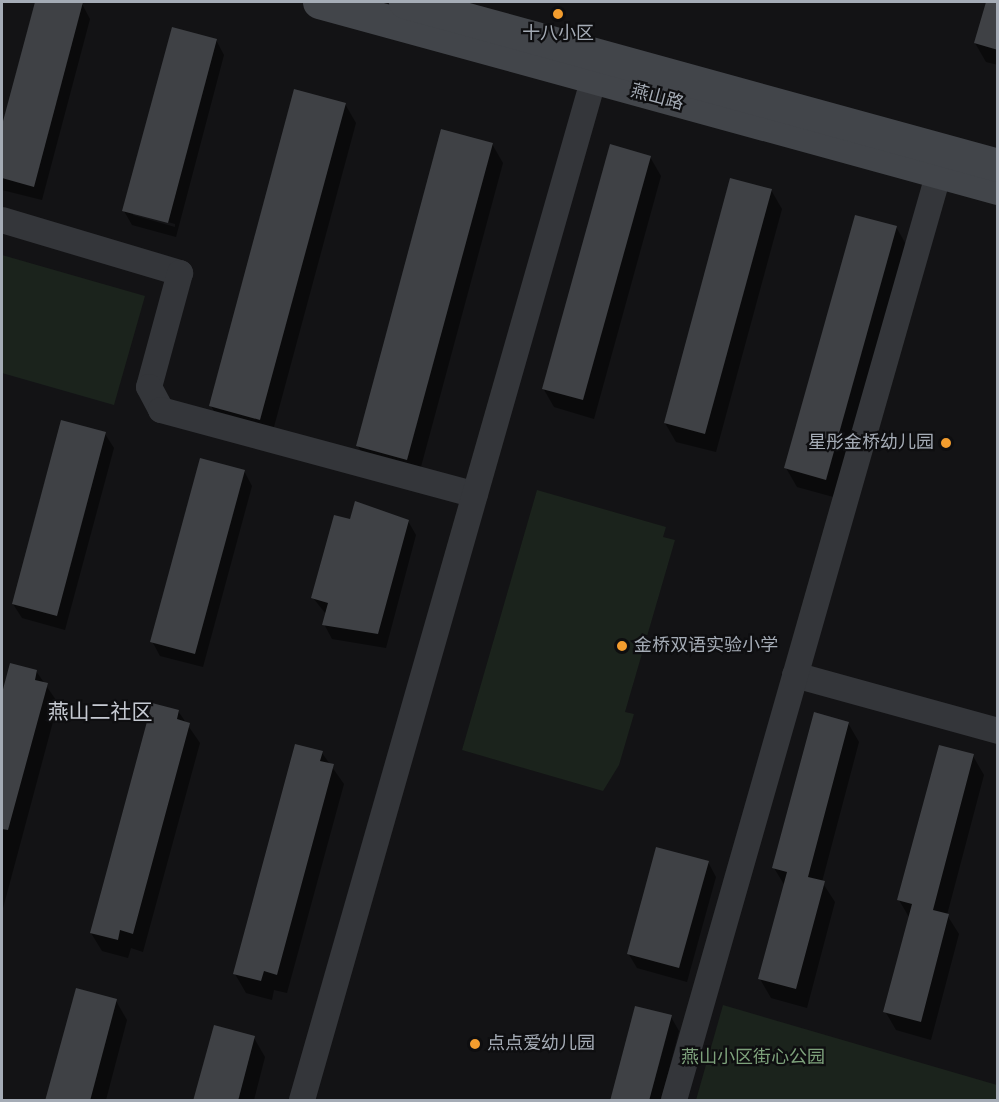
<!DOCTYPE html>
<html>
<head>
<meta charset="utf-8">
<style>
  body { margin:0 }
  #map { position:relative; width:999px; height:1102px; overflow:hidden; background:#131315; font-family:"Sofia Sans Condensed","Noto Sans SC",sans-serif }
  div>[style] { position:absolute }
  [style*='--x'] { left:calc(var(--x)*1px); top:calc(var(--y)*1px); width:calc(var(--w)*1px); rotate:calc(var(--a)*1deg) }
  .green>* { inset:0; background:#1b231c }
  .shadow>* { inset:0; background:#0007 }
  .building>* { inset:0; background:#3f4145 }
  .street>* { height:26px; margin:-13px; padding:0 13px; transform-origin:13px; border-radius:13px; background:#34363a }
  .secondary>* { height:33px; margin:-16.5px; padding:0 16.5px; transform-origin:16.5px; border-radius:16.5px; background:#42454a }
  .dots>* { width:16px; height:16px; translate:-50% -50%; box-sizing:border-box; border:3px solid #0e0e10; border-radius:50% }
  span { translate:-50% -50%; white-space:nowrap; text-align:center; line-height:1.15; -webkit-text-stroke:4.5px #0e0e10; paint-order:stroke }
  .poi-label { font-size:18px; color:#a5acb6 }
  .right { translate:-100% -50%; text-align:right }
  .left { translate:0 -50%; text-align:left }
  .street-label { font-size:18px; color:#a5acb6 }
  .park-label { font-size:18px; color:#7da17b }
  .quarter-label { font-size:21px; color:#c6cad2 }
  .frame { position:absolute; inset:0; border:3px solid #a5acb6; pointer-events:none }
</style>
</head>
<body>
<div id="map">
  <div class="green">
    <i style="clip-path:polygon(2px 255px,145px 296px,114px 405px,2px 373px)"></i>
    <i style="clip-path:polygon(537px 490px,666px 527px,663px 537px,675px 540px,625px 712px,634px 714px,619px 765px,603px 791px,462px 750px)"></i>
    <i style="clip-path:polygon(723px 1005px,997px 1085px,997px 1100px,696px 1100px)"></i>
  </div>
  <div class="shadow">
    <i style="clip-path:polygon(37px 2px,82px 4px,90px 19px,42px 200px,2px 190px,2px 131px)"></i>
    <i style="clip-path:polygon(987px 2px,998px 2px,998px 65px,986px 62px,975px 43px)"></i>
    <i style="clip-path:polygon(evenodd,216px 40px,224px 55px,176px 237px,132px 225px,124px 211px,216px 40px,133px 212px,175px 224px,175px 227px,133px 215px,133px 212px)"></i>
    <i style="clip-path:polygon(345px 104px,356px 123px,271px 438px,222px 425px,211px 406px)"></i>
    <i style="clip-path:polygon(492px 144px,503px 163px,418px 478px,369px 465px,358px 446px)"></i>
    <i style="clip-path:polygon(650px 157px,661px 176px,594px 419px,554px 407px,543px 388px)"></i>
    <i style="clip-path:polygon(771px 190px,782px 209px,716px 452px,676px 442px,665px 423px)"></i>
    <i style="clip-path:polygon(896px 227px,907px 246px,837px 498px,797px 487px,786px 468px)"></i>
    <i style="clip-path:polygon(105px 434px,114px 448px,65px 630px,22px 618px,13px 604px)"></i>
    <i style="clip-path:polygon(244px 471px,252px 486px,203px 667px,160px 656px,152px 641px)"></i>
    <i style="clip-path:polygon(351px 521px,408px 521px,416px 535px,386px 648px,332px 639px,324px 624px,326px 614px,313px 598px)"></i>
    <i style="clip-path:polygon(11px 664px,36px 671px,58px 703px,2px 912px,2px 699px)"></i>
    <i style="clip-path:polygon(178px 711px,200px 743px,143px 952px,131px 948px,128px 958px,102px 951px,91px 933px)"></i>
    <i style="clip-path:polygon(848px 723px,859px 742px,822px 882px,835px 902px,807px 1008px,771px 998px,760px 979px,785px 886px,774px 868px)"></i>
    <i style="clip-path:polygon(322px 753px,344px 784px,287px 993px,274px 990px,272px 1000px,246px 993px,235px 974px)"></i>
    <i style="clip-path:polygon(973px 756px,984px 775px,947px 915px,959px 934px,931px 1040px,896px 1030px,885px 1011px,910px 919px,899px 900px)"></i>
    <i style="clip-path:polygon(708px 862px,716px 877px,687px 982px,637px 968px,628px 953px)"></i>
    <i style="clip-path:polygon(116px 1001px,127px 1020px,106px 1100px,47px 1100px)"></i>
    <i style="clip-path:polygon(671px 1017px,679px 1031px,661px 1100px,612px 1100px)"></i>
    <i style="clip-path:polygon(254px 1038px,265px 1057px,254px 1100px,195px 1100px)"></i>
  </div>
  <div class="building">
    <i style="clip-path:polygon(35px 2px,83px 2px,34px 187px,2px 178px,2px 125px)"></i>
    <i style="clip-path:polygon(986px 2px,998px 2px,998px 50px,974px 43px)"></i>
    <i style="clip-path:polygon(172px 27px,217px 39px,168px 223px,122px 211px)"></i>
    <i style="clip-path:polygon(294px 89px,346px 103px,260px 420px,209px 406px)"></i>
    <i style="clip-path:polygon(441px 129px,493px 143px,407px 460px,356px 446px)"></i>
    <i style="clip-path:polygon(610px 144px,651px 156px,583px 400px,542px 389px)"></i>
    <i style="clip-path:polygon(730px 178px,772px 189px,705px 434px,664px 423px)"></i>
    <i style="clip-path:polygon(855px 215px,897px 226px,826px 480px,784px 468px)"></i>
    <i style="clip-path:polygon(61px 420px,106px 432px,57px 616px,12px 604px)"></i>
    <i style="clip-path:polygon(200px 458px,245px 470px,195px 654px,150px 642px)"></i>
    <i style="clip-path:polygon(355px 501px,409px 520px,378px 634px,322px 625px,328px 603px,311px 598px,334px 515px,350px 519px)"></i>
    <i style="clip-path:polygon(10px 663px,37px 670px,35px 680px,48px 683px,8px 830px,2px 829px,2px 693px)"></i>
    <i style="clip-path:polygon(152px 703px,179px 710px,177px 719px,190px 723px,133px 934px,120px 930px,118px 940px,90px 933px)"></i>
    <i style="clip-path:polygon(814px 712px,849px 722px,808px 877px,825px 881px,796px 989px,758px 979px,787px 872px,772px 868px)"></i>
    <i style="clip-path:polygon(295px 744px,323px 751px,320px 761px,334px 764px,277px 975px,264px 971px,261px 981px,233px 974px)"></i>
    <i style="clip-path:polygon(939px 745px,974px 754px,933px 910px,949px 914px,921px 1022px,883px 1012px,912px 904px,897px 900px)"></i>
    <i style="clip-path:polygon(656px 847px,709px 861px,679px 968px,627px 954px)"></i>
    <i style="clip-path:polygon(76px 988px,117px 999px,90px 1101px,45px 1101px)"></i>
    <i style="clip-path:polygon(635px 1006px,672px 1015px,649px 1101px,610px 1101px)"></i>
    <i style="clip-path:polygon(214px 1025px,255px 1036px,238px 1101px,193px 1101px)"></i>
  </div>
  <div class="street">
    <i style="--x:2;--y:220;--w:186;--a:16.6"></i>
    <i style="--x:180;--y:273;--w:118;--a:105.2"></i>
    <i style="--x:149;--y:387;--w:26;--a:62"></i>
    <i style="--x:161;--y:410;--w:325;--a:15.1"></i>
    <i style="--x:795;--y:675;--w:211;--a:15.4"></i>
    <i style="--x:302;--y:1100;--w:1060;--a:-74.06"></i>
    <i style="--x:674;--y:1100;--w:965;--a:-74.06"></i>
  </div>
  <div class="secondary">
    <i style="--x:319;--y:2;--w:704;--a:15.32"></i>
    <i style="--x:405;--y:2;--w:615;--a:15.37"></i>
  </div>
  <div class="dots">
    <i style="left:558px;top:14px;background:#f39d2e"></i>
    <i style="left:946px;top:443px;background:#f39d2e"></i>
    <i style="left:622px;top:646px;background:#f39d2e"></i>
    <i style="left:475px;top:1044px;background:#f39d2e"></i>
  </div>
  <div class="poi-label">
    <span style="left:558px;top:34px">十八小区</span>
    <span class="right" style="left:934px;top:443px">星彤金桥幼儿园</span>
    <span class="left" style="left:634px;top:646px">金桥双语实验小学</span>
    <span class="left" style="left:487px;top:1044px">点点爱幼儿园</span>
  </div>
  <div class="street-label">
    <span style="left:657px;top:98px;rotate:15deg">燕山路</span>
  </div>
  <div class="park-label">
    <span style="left:753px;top:1058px">燕山小区街心公园</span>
  </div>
  <div class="quarter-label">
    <span style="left:100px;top:713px">燕山二社区</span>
  </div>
  <div class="frame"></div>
</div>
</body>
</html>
